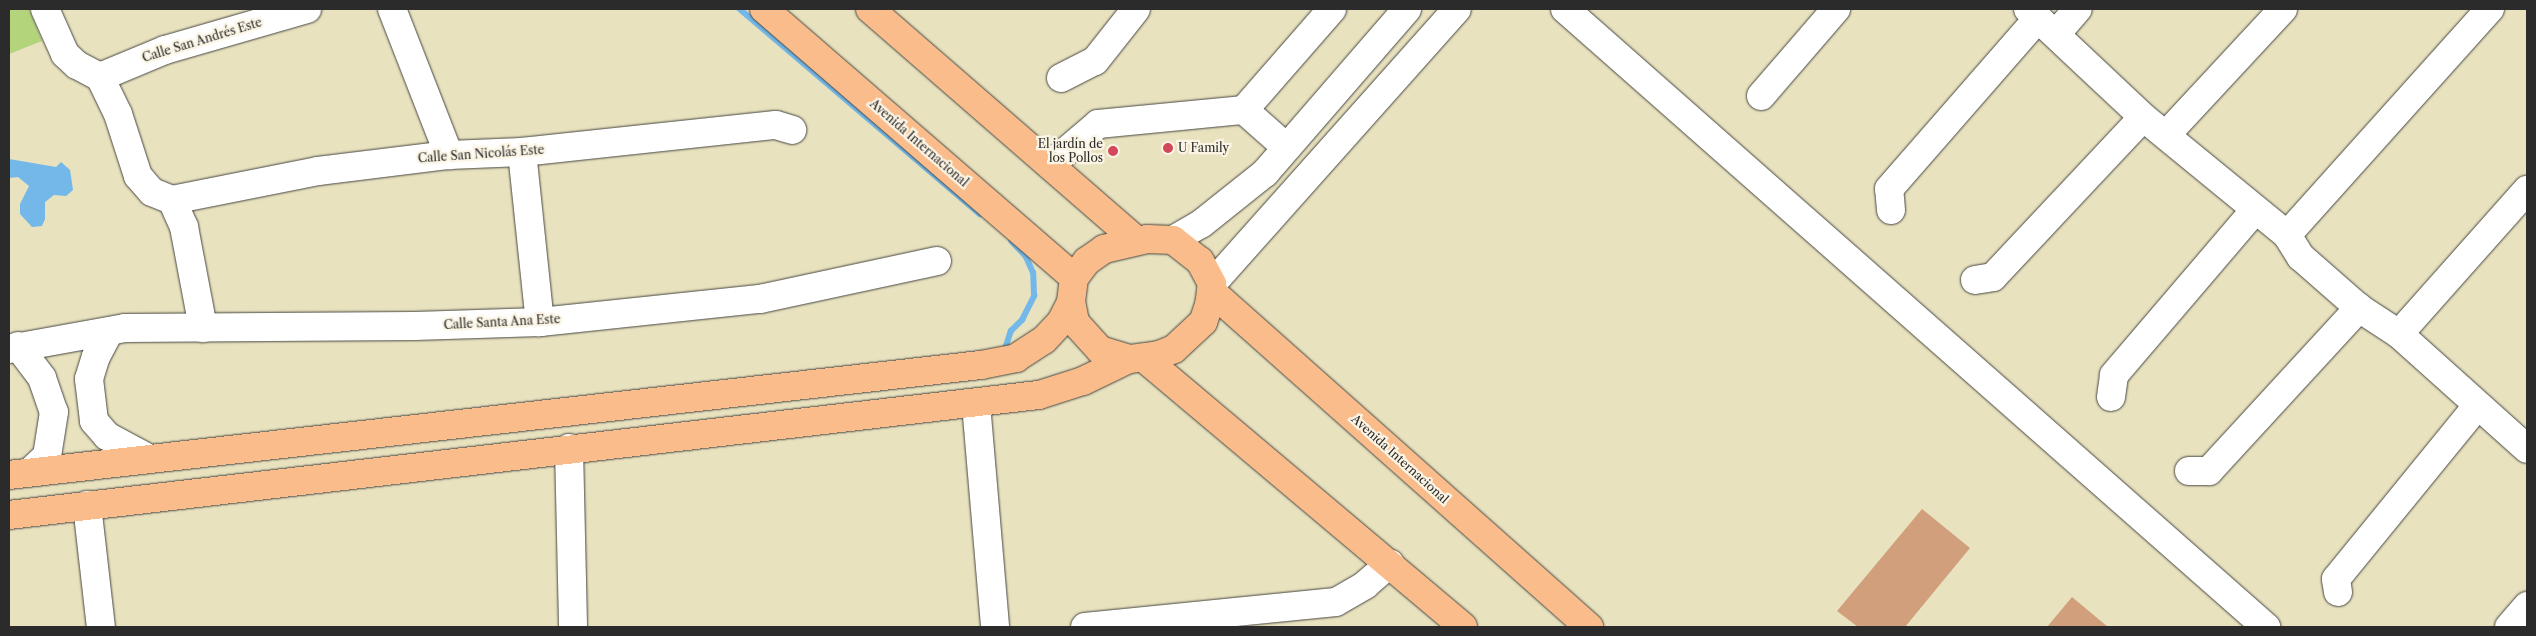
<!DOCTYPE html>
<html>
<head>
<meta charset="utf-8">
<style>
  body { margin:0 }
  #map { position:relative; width:2536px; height:636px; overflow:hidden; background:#e8e2bf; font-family:"Libre Caslon Text",serif }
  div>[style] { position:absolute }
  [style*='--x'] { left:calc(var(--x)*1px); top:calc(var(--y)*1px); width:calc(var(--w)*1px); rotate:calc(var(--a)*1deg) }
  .green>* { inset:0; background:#b4d47b }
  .water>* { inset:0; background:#73b8e9 }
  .stream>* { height:5.5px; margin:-2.75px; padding:0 2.75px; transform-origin:2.75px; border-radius:2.75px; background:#73b8e9 }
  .building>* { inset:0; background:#d19f7c }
  .roads { filter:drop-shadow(0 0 1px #474641) drop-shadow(0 0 1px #474641) }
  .minor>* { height:28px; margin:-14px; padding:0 14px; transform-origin:14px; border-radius:14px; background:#fff }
  .major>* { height:28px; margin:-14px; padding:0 14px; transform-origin:14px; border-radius:14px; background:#f9bc8a }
  .dots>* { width:14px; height:14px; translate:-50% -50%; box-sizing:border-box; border:2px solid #fcf5e5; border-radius:50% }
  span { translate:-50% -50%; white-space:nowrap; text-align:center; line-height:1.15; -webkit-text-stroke:4.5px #fcf5e5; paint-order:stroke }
  .street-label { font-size:12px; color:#2b2b2b }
  .poi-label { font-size:12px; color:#2b2b2b }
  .right { translate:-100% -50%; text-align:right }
  .left { translate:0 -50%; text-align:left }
  .frame { position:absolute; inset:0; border:10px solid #2b2b2b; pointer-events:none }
</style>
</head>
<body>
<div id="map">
  <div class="green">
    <i style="clip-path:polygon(9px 9px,29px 9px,42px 41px,9px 54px)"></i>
  </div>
  <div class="water">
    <i style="clip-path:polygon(9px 159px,56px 167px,61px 162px,70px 170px,73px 190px,66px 196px,54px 195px,45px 202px,45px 219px,42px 226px,32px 227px,20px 214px,20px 204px,29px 186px,18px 177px,9px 178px)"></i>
  </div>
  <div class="stream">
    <i style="--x:740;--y:9;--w:316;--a:40.5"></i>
    <i style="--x:1005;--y:349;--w:19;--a:-72"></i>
    <i style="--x:1011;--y:331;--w:16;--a:-45"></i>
    <i style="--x:1022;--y:320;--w:27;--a:-63"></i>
    <i style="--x:1034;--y:296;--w:23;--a:-92"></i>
    <i style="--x:1033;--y:273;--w:17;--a:-114"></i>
    <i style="--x:1026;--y:257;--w:21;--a:-133"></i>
  </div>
  <div class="building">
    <i style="clip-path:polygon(1922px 509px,1970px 548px,1905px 627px,1858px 627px,1837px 611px)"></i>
    <i style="clip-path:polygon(2072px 597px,2108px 627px,2047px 627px)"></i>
  </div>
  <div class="roads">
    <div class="minor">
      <i style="--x:45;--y:9;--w:49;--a:66"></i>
      <i style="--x:65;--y:54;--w:16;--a:43"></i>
      <i style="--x:77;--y:65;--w:26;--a:28"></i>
      <i style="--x:100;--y:77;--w:41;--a:64.1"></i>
      <i style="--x:118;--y:114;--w:65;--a:72.1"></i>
      <i style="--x:138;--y:176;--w:21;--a:49"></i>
      <i style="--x:152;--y:192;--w:22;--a:22"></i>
      <i style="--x:172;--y:200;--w:30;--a:66"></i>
      <i style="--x:184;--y:227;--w:103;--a:79.3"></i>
      <i style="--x:392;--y:9;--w:157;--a:68.7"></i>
      <i style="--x:1565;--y:9;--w:935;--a:41.4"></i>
      <i style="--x:2028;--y:9;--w:158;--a:43.2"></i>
      <i style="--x:2143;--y:117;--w:186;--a:39.3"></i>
      <i style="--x:2287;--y:235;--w:26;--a:58"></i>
      <i style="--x:2301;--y:257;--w:77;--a:41.3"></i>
      <i style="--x:2359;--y:308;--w:48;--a:33"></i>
      <i style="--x:2399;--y:334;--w:172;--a:41.9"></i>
      <i style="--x:2056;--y:34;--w:33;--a:-49"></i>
      <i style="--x:100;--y:77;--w:70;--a:-22.6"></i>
      <i style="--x:165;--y:50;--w:148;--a:-16.1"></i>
      <i style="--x:1061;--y:78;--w:38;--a:-27"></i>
      <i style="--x:1095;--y:61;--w:66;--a:-51.7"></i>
      <i style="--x:1761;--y:96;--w:115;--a:-49.2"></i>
      <i style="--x:1244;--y:110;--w:57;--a:41.5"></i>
      <i style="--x:2166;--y:135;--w:172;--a:-47.1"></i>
      <i style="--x:522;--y:152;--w:171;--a:84"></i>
      <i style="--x:1050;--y:165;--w:63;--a:-40.5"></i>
      <i style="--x:1098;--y:124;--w:147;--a:-5.5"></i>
      <i style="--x:1244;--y:110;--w:134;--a:-48.9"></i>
      <i style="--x:172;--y:200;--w:149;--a:-11.2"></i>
      <i style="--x:318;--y:171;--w:132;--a:-7"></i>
      <i style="--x:449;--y:155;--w:73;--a:-2.4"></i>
      <i style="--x:522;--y:152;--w:255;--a:-6.1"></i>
      <i style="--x:776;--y:125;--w:17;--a:17"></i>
      <i style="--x:1891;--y:210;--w:21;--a:-95"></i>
      <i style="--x:1889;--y:189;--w:227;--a:-48.9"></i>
      <i style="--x:2287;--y:235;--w:304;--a:-48.1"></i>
      <i style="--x:1173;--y:240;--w:32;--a:-30"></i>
      <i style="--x:1201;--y:224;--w:82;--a:-38.6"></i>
      <i style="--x:1265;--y:173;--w:217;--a:-49.1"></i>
      <i style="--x:1975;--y:280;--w:18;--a:-9"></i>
      <i style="--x:1993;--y:277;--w:219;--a:-46.8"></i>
      <i style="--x:1212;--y:284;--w:368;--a:-48.3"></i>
      <i style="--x:109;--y:332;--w:27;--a:118"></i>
      <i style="--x:96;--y:356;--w:24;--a:107"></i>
      <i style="--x:89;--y:379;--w:42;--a:83.2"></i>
      <i style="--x:94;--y:421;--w:20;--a:49"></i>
      <i style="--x:107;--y:436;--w:44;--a:28.3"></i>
      <i style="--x:2399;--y:334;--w:193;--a:-48.4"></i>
      <i style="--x:18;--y:346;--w:40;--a:53"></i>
      <i style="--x:42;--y:378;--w:36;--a:71"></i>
      <i style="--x:54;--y:412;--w:45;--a:99"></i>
      <i style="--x:47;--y:456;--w:23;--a:137"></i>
      <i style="--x:9;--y:349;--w:118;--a:-10.3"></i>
      <i style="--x:125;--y:328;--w:290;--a:-0.4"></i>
      <i style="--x:415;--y:326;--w:125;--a:-1.8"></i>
      <i style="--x:540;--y:322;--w:221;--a:-6"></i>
      <i style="--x:760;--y:299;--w:181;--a:-12.1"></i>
      <i style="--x:2111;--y:397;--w:22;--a:-82"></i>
      <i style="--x:2114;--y:375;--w:217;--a:-49.5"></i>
      <i style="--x:976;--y:404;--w:224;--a:85.1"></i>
      <i style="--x:569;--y:448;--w:179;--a:88.7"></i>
      <i style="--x:2189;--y:471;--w:20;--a:0"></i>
      <i style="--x:2209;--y:471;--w:222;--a:-47.4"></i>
      <i style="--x:87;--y:505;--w:123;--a:83.5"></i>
      <i style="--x:2338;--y:592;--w:13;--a:-99"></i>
      <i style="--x:2336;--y:579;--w:223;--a:-50.8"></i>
      <i style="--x:1085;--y:627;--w:252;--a:-5.7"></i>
      <i style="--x:1336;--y:602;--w:34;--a:-30"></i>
      <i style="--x:1365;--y:585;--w:33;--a:-41"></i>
      <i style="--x:2509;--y:627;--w:28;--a:-49"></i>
    </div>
    <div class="major">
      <i style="--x:764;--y:9;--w:410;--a:40.9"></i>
      <i style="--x:870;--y:9;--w:352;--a:41"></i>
      <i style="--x:1147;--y:239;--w:26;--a:2"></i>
      <i style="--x:1173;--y:240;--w:34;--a:38"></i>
      <i style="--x:1200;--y:261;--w:26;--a:62"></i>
      <i style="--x:1212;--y:284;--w:21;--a:98"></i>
      <i style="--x:1209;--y:305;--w:18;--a:109"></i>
      <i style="--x:1203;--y:322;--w:40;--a:137"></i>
      <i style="--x:1174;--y:349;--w:16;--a:158"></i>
      <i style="--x:1159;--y:355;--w:30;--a:172"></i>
      <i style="--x:1129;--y:359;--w:30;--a:-163"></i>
      <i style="--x:1100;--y:350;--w:38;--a:-132"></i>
      <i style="--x:1075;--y:322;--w:20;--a:-101"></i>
      <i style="--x:1071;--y:302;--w:24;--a:-83"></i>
      <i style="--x:1074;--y:278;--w:21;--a:-53"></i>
      <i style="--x:1087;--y:261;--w:21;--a:-35"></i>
      <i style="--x:1104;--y:249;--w:44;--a:-13.1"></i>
      <i style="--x:1211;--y:291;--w:506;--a:41.63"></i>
      <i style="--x:1144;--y:358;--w:417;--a:40.1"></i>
      <i style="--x:9;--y:475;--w:978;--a:-6.46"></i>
      <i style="--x:981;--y:365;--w:36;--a:-11"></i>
      <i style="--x:1016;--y:358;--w:33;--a:-33"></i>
      <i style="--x:1044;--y:340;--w:25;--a:-47"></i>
      <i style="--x:1061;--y:322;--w:22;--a:-63"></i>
      <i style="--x:9;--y:515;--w:1037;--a:-6.65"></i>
      <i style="--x:1039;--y:395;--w:46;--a:-17.7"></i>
      <i style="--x:1083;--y:381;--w:51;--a:-25.6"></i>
    </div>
  </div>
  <div class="dots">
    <i style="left:1168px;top:148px;background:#d1495b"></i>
    <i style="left:1113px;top:151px;background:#d1495b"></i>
  </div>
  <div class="street-label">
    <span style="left:202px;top:40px;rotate:-17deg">Calle San Andrés Este</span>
    <span style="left:919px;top:143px;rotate:41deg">Avenida Internacional</span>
    <span style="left:481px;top:154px;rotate:-4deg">Calle San Nicolás Este</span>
    <span style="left:502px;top:322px;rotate:-3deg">Calle Santa Ana Este</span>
    <span style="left:1400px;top:459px;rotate:42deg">Avenida Internacional</span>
  </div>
  <div class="poi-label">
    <span class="right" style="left:1103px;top:151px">El jardín de<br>los Pollos</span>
    <span class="left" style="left:1178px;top:148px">U Family</span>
  </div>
  <div class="frame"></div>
</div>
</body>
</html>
